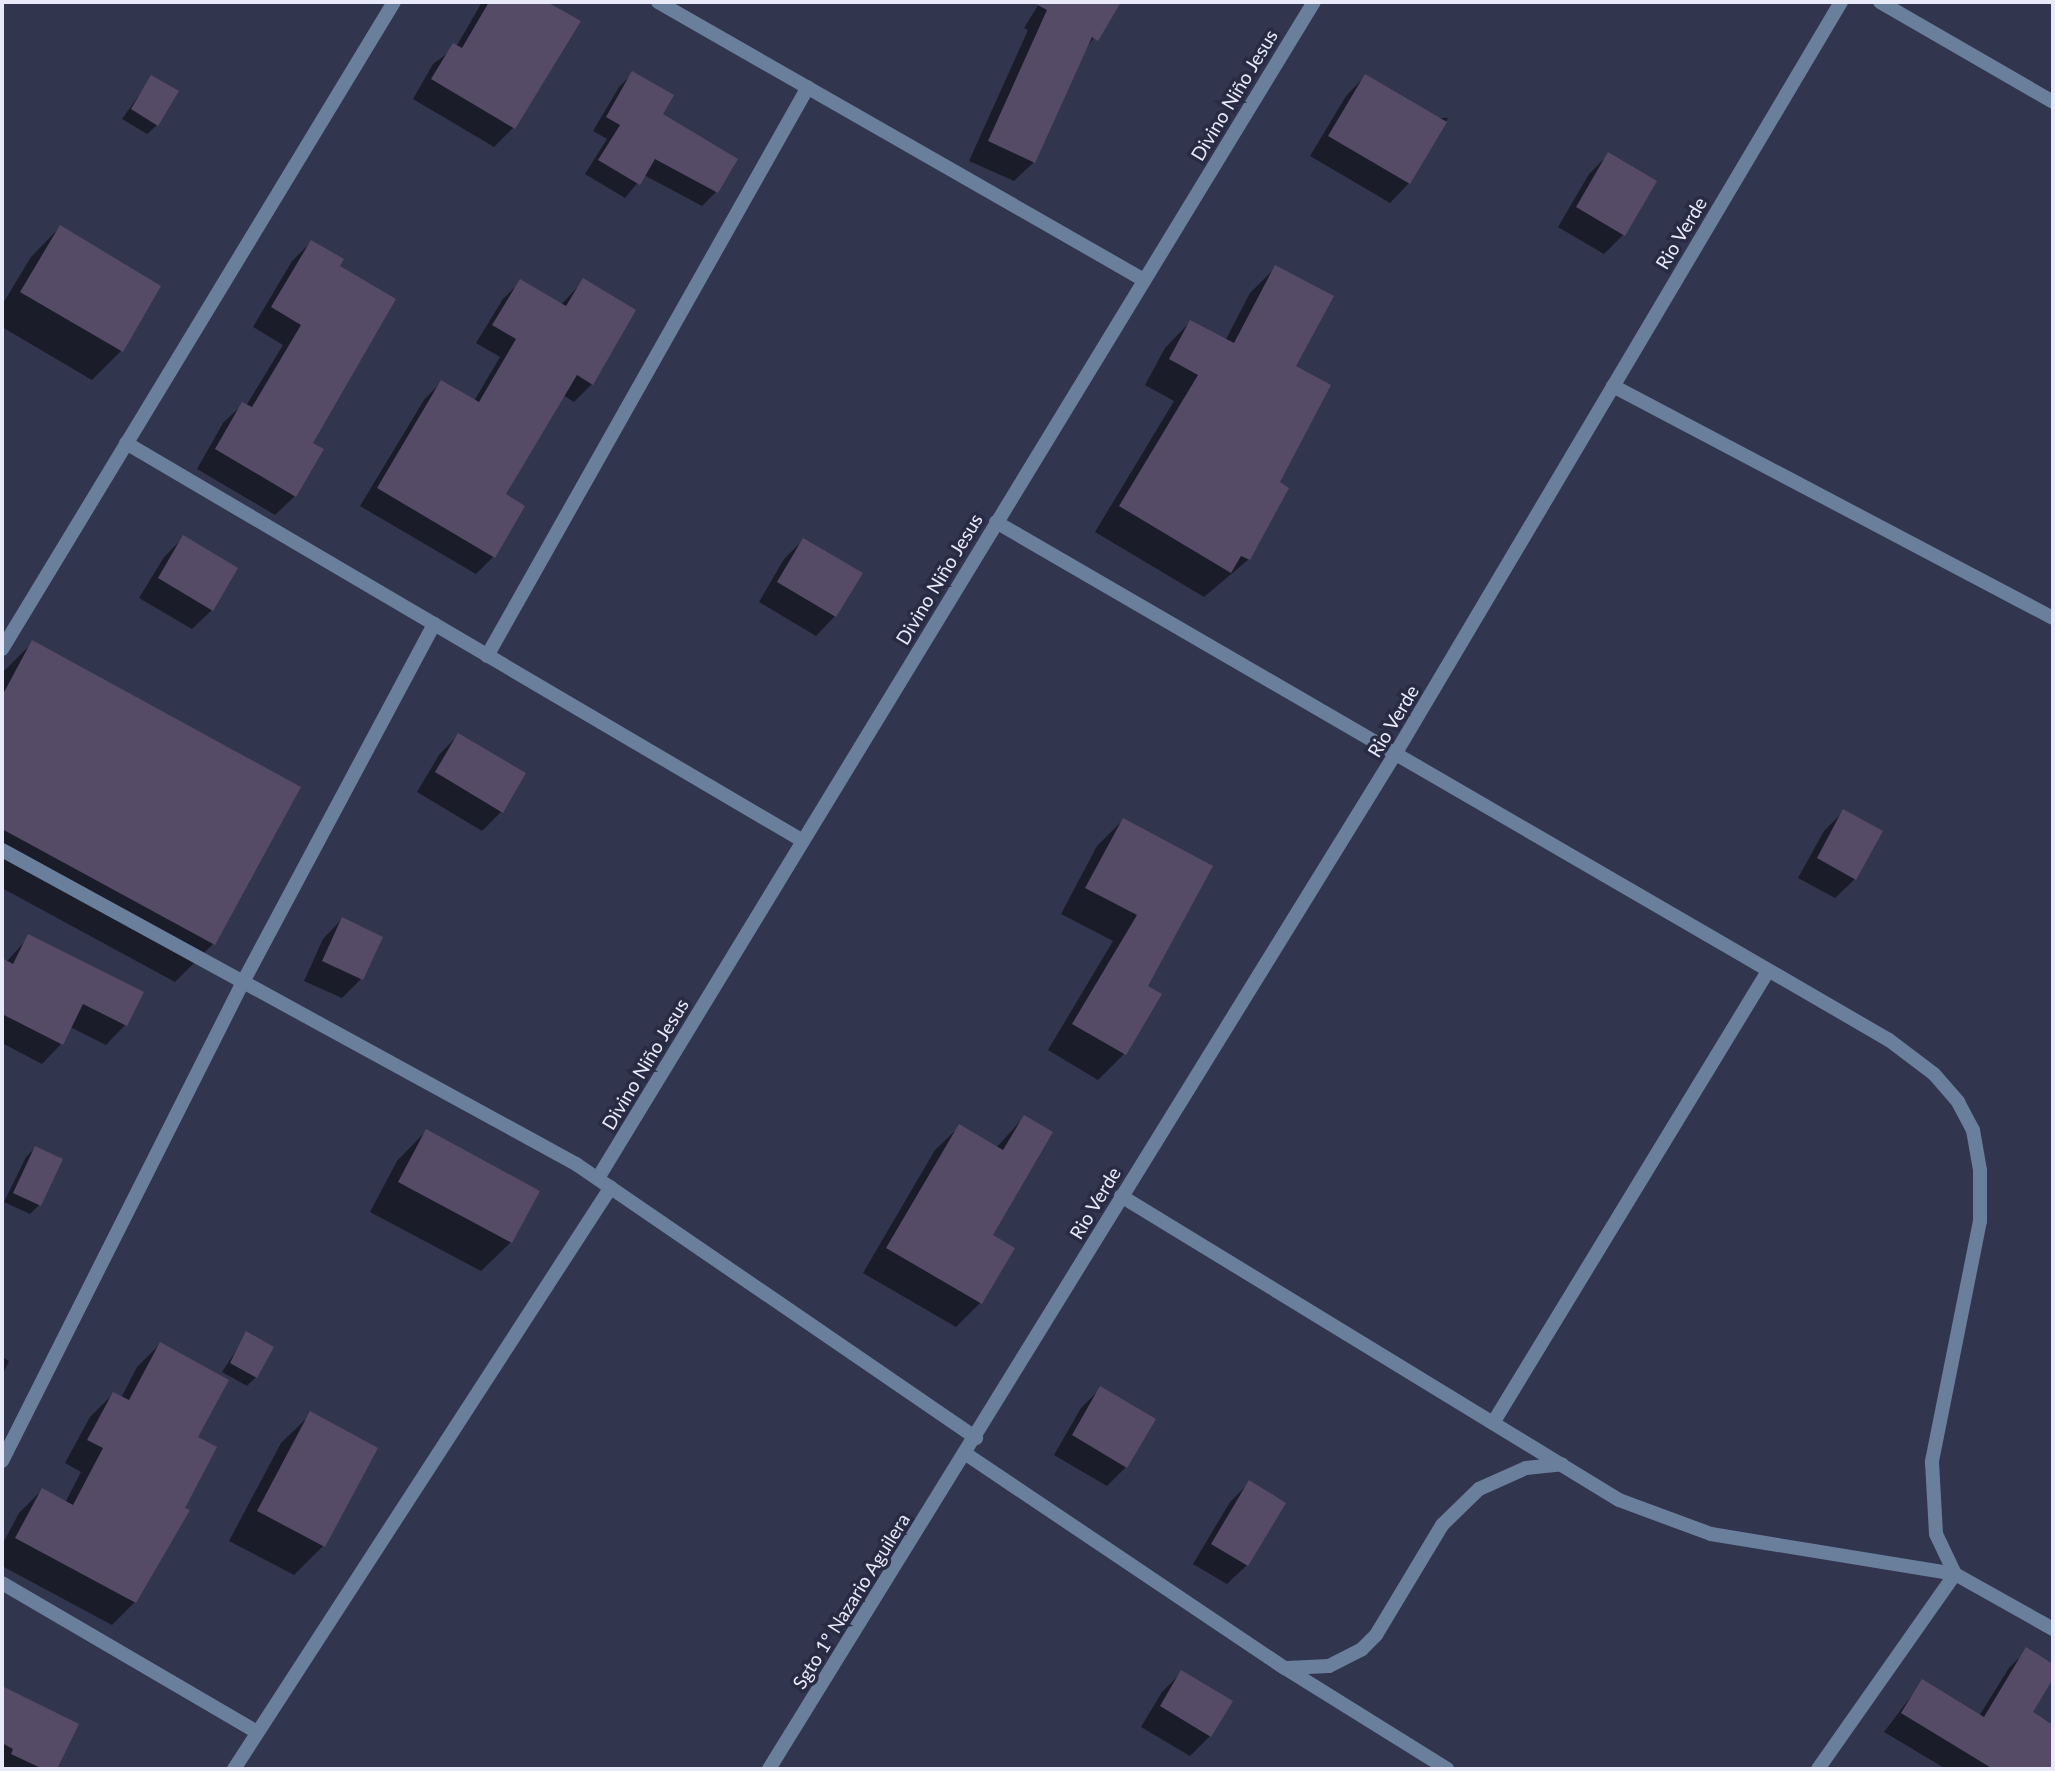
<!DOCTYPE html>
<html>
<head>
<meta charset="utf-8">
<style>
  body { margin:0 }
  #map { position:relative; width:2055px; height:1771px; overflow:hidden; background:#32354e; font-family:Lato,sans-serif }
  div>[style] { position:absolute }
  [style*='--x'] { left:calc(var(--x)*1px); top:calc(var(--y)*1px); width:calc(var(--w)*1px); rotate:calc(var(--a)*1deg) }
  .shadow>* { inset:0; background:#0007 }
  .building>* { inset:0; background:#554b66 }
  .lane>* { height:14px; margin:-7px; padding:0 7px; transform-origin:7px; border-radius:7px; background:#697f9c }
  .street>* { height:14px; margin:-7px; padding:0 7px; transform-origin:7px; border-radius:7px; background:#697f9c }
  span { translate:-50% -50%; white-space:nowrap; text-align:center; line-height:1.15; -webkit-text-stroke:7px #282b43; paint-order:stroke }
  .street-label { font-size:19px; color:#e8eafa }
  .frame { position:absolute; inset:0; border:4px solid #e8eafa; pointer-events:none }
</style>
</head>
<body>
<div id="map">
  <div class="shadow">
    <i style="clip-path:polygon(482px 2px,544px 2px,578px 22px,513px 128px,494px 147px,413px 99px,433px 64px,456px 47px)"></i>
    <i style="clip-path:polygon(1040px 2px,1119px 2px,1083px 53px,1034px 162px,1014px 181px,969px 161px,1028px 30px,1024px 28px)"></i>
    <i style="clip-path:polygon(633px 73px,716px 192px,702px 206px,644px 175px,625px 198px,585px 174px,607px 139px,593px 131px,619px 87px)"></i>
    <i style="clip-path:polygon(1365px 76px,1436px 118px,1448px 118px,1409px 183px,1390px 203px,1310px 156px,1346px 96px)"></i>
    <i style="clip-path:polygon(152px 77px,157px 125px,147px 134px,122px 119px)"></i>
    <i style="clip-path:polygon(1609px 154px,1623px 235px,1604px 254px,1558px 227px,1589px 174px)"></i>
    <i style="clip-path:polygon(60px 227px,121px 351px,92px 380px,2px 327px,2px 305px,31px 257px)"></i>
    <i style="clip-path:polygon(311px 242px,338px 266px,310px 443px,295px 496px,275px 515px,197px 469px,223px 423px,243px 404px,246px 406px,283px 345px,253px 327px,292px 261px)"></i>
    <i style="clip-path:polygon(1276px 267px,1293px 367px,1277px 482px,1249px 559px,1204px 597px,1095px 532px,1174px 401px,1145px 385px,1165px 348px,1190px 322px,1225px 341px,1250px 293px)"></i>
    <i style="clip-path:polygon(521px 281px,561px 305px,583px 281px,592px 384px,574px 402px,563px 395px,503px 495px,523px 506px,493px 557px,476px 574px,360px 506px,424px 400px,441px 382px,474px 401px,500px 357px,476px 343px,503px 299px)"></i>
    <i style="clip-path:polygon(183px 538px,212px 610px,192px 629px,139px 598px,164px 557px)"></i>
    <i style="clip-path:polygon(803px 540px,835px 616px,816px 636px,759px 602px,784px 559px)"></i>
    <i style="clip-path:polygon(33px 642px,213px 944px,175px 982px,2px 888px,2px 673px)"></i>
    <i style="clip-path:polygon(458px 735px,501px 812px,482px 831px,417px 792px,439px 755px)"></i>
    <i style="clip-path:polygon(1843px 812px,1855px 879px,1835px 898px,1798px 878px,1824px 831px)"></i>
    <i style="clip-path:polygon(1123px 820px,1210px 867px,1145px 986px,1160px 995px,1124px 1054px,1098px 1080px,1048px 1050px,1113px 941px,1061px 914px,1097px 846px)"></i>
    <i style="clip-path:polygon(342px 919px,361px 979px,342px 998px,304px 981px,323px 939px)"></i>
    <i style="clip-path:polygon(29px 937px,125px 1025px,106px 1045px,70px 1027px,61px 1044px,42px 1064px,2px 1043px,2px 960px,6px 962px)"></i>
    <i style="clip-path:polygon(1024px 1117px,991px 1236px,1013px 1249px,980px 1303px,956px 1327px,863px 1273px,935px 1150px,960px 1126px,996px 1148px)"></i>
    <i style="clip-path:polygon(426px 1131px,511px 1242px,481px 1271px,370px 1212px,397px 1161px)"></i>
    <i style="clip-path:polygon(35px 1148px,39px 1205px,30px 1214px,4px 1202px,26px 1157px)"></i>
    <i style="clip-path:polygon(247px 1334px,256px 1377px,247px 1386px,222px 1372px)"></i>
    <i style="clip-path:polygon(160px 1344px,195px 1438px,135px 1602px,112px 1625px,2px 1566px,2px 1545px,19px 1513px,42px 1490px,65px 1503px,81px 1472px,65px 1463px,90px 1417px,113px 1394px,121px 1398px,137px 1367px)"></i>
    <i style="clip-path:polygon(2px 1357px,9px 1361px,2px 1376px)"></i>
    <i style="clip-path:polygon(1101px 1388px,1126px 1467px,1107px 1486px,1054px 1455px,1081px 1408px)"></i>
    <i style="clip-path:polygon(311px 1414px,323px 1546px,294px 1575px,229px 1541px,281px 1443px)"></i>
    <i style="clip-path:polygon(1249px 1483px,1247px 1565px,1227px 1584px,1193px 1564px,1230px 1502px)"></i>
    <i style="clip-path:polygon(2027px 1650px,2053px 1666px,2053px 1676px,2031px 1713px,2053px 1727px,2053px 1759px,2047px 1769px,1946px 1769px,1884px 1732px,1922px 1682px,1979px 1716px,2009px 1668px)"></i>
    <i style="clip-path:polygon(1181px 1673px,1231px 1702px,1210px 1736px,1190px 1756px,1141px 1727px,1162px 1692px)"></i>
    <i style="clip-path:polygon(2px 1688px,77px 1725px,55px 1769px,2px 1769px)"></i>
  </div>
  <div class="building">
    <i style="clip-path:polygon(489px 2px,547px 2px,581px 21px,515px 129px,431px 79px,453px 43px,462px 48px)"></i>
    <i style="clip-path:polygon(1032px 2px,1121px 2px,1098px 41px,1092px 37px,1035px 163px,988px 141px,1047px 10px)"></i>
    <i style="clip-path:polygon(632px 71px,674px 95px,663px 114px,738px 159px,718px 193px,655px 159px,640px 185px,598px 160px,620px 125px,606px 117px)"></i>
    <i style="clip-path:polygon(1365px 74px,1447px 122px,1410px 184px,1328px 136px)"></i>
    <i style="clip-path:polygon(151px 75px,179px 91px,158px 126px,131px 109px)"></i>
    <i style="clip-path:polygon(1608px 152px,1657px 181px,1625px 236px,1576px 207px)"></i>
    <i style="clip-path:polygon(60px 225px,161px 286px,123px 352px,20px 292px)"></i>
    <i style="clip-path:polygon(311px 240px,344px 259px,340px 266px,396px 299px,313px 443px,324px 449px,296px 497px,215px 449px,242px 402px,252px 407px,301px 325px,271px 307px)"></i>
    <i style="clip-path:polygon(1275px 265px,1334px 296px,1296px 366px,1331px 385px,1280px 482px,1289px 488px,1250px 560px,1241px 556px,1231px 573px,1119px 506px,1198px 375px,1169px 359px,1190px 320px,1234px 343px)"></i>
    <i style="clip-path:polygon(583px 278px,636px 310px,593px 385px,577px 375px,506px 494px,525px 506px,495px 558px,377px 488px,441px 380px,479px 402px,516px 339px,492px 325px,520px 279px,566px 306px)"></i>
    <i style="clip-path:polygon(183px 535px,238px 568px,213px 611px,158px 578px)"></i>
    <i style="clip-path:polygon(803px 538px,863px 573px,836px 617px,777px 582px)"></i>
    <i style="clip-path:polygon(32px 640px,301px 787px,215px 945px,2px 829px,2px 696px)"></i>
    <i style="clip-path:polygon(458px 733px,526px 773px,503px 813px,435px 772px)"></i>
    <i style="clip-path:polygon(1843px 809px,1883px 831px,1856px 880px,1817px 858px)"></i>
    <i style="clip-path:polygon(1123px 818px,1213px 866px,1148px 986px,1162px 994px,1126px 1055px,1072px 1024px,1137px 915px,1085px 888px)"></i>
    <i style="clip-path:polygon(342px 917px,383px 937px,363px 980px,322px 961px)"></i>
    <i style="clip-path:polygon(28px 934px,144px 992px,127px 1026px,83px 1004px,63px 1045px,2px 1014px,2px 958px,13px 964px)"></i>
    <i style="clip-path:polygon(1024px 1115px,1053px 1132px,993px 1235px,1015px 1248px,982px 1304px,886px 1248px,959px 1124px,1003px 1150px)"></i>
    <i style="clip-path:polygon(426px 1129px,540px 1191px,512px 1243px,398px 1182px)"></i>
    <i style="clip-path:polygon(35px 1146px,63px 1159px,41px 1206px,13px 1193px)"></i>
    <i style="clip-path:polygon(246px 1331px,274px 1347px,257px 1378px,230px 1363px)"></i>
    <i style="clip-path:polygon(160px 1342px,229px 1380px,198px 1437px,217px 1447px,185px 1508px,190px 1510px,136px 1603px,15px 1538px,42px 1488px,73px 1505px,103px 1448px,87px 1440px,113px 1392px,129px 1400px)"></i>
    <i style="clip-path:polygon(1100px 1386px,1156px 1419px,1127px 1468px,1072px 1435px)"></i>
    <i style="clip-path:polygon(310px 1411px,378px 1448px,325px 1547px,257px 1511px)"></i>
    <i style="clip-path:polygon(1249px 1480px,1286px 1503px,1248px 1566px,1211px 1544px)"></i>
    <i style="clip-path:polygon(2026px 1647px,2053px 1664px,2053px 1679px,2033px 1712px,2053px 1725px,2053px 1769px,1993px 1769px,1901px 1713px,1922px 1679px,1984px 1717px)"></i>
    <i style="clip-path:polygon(1181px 1670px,1233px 1701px,1211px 1737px,1160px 1706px)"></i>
    <i style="clip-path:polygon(2px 1686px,79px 1724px,57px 1769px,43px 1769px,11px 1754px,13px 1749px,2px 1743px)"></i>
  </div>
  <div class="lane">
    <i style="--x:126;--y:443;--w:785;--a:30.45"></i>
    <i style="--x:487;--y:656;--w:653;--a:-60.57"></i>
    <i style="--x:1889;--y:1040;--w:56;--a:37.1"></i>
    <i style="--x:1934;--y:1074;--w:37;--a:49"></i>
    <i style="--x:1958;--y:1102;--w:32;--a:62"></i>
    <i style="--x:1973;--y:1130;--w:41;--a:80.1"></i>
    <i style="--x:1980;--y:1170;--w:51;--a:90"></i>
    <i style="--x:1980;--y:1221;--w:246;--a:101.3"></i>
    <i style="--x:1932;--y:1462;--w:72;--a:86.8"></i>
    <i style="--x:1936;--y:1534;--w:44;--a:64.6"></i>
    <i style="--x:1493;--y:1423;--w:529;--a:-58.68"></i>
  </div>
  <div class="street">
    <i style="--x:658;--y:2;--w:560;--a:29.77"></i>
    <i style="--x:1880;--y:2;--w:200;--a:30"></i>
    <i style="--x:1613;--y:386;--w:497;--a:27.8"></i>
    <i style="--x:996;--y:522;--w:1032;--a:30.12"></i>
    <i style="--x:2;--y:649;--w:756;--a:-58.79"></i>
    <i style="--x:2;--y:850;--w:654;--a:28.68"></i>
    <i style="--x:576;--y:1164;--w:485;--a:34.4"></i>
    <i style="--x:598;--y:1178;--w:1377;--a:-58.67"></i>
    <i style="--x:1121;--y:1196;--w:583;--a:31.4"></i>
    <i style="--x:1619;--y:1500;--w:98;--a:20.3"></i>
    <i style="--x:1711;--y:1534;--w:247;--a:9.3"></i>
    <i style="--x:1955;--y:1574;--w:112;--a:29.3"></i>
    <i style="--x:966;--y:1454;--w:384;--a:33.9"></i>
    <i style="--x:1285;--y:1668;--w:191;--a:31.9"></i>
    <i style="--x:2;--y:1461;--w:536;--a:-63.29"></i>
    <i style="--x:243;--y:982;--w:406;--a:-61.9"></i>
    <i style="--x:2;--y:1583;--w:295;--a:30.3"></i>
    <i style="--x:1287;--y:1668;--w:42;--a:-2.7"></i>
    <i style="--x:1329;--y:1666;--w:37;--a:-27"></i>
    <i style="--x:1362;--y:1649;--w:20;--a:-45"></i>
    <i style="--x:1376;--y:1635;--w:128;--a:-59"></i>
    <i style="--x:1442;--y:1525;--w:52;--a:-44.2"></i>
    <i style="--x:1479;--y:1489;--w:51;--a:-24.1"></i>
    <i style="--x:1526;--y:1468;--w:36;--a:-6"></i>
    <i style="--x:234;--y:1769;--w:693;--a:-57.07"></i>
    <i style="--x:769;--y:1769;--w:1190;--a:-58.33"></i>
    <i style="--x:1394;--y:756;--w:877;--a:-59.34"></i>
    <i style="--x:1818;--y:1769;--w:238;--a:-54.9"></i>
  </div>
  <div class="street-label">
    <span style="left:1234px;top:95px;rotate:-59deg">Divino Niño Jesus</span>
    <span style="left:1681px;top:233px;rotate:-59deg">Rio Verde</span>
    <span style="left:939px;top:579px;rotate:-59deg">Divino Niño Jesus</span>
    <span style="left:1393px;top:721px;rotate:-59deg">Rio Verde</span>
    <span style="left:645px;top:1064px;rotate:-59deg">Divino Niño Jesus</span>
    <span style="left:1095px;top:1203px;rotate:-59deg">Rio Verde</span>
    <span style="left:851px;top:1601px;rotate:-58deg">Sgto 1º Nazario Aguilera</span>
  </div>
  <div class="frame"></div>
</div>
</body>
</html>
